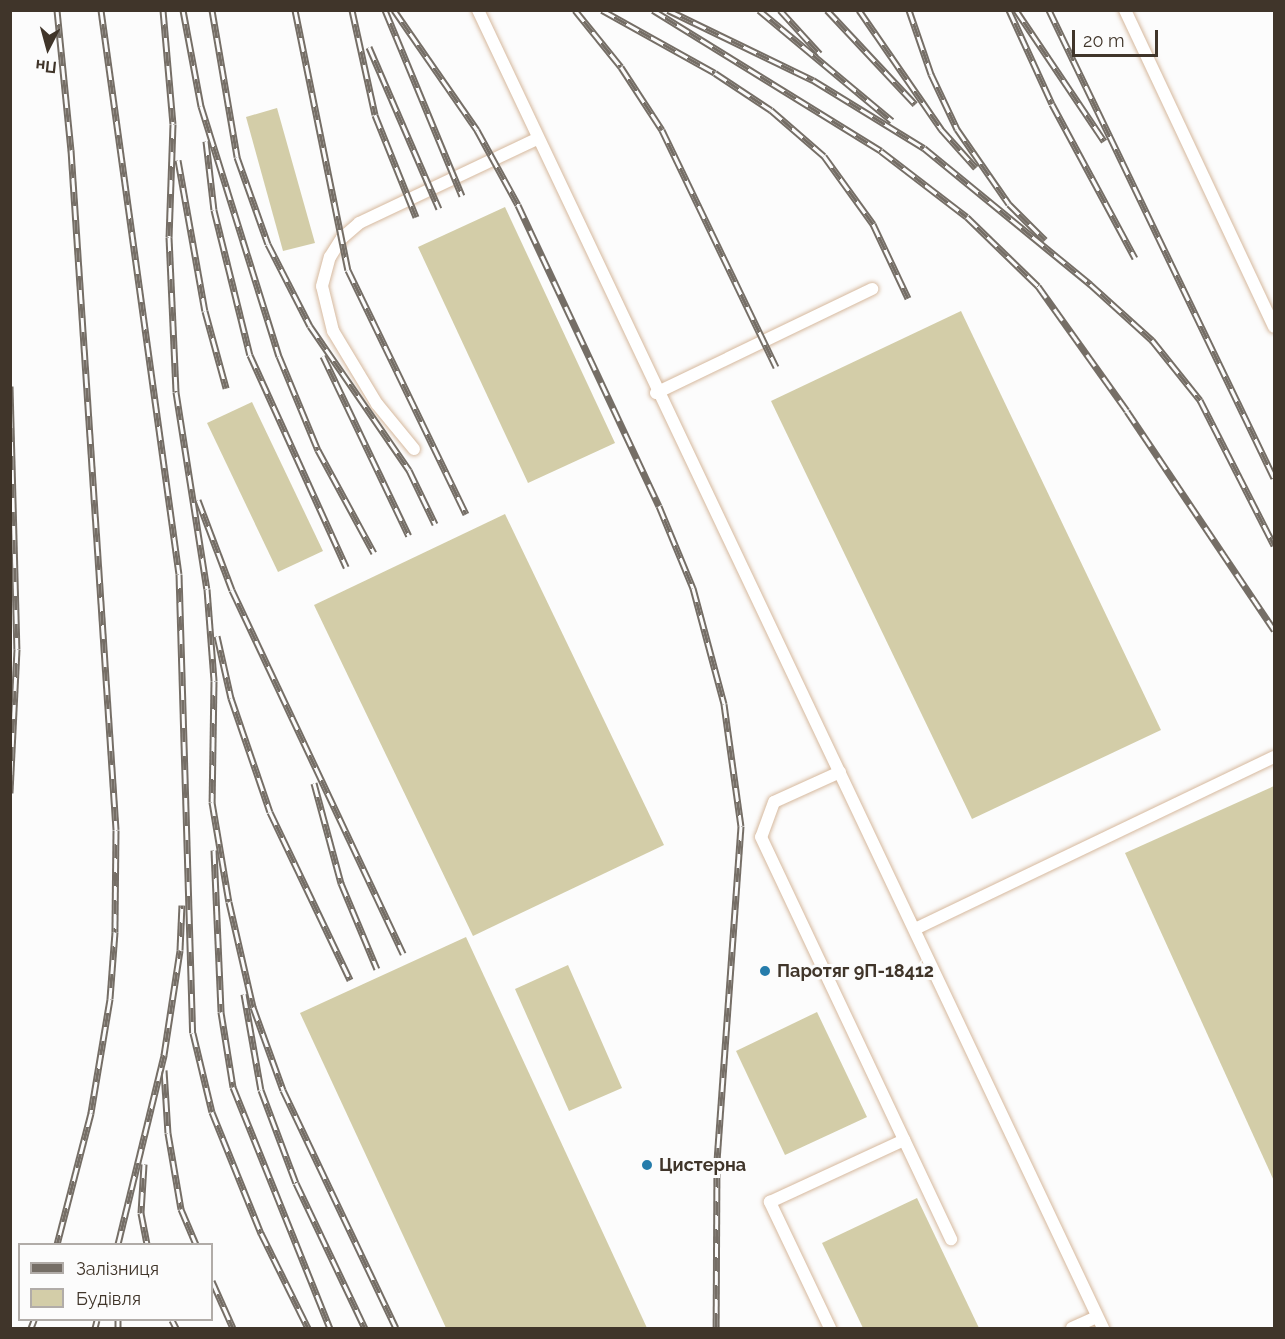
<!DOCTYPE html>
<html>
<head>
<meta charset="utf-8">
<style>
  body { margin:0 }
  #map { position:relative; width:1285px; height:1339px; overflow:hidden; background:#fcfcfc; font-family:Raleway,sans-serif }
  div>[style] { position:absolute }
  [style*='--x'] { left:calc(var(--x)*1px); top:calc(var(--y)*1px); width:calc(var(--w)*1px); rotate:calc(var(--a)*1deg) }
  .building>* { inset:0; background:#d3cda8 }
  .roads { filter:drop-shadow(0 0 2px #d6b99e) drop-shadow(0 0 2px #d6b99e) }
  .lane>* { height:12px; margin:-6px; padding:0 6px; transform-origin:6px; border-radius:6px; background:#fff }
  .rail>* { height:7px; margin-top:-3.5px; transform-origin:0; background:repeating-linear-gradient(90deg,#fcfcfc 0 14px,#756e66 0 28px); box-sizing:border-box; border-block:2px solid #756e66 }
  .dots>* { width:16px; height:16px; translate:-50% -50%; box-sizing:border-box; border:3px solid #fcfcfc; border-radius:50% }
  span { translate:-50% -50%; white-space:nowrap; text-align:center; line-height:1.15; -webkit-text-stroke:6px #fcfcfc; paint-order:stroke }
  .poi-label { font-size:18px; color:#40352a; font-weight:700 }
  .left { translate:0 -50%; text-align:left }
  .frame { position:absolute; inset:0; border:12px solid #40352a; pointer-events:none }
  .legend { position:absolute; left:18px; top:1243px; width:195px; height:78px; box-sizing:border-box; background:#fcfcfc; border:2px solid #b1aca8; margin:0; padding:8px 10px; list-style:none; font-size:18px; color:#40352a }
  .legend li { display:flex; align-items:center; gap:12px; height:30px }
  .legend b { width:30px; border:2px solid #b1aca8 }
  .north { position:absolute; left:18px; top:18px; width:60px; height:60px; -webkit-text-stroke:4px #fcfcfc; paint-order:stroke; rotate:186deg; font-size:16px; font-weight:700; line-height:24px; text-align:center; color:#40352a }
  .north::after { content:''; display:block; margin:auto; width:21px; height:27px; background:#40352a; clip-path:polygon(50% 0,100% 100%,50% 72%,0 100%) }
  .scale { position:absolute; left:1072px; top:30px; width:86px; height:27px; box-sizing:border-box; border:3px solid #40352a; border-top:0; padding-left:8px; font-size:18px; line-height:21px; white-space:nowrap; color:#40352a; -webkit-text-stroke:4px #fcfcfc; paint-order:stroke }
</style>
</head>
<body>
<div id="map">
  <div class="building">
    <i style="clip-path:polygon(277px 108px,315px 243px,283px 251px,246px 117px)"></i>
    <i style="clip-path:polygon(505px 207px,615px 443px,528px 483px,418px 247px)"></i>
    <i style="clip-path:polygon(961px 311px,1161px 730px,972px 819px,771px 401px)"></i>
    <i style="clip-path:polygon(252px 402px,323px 551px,278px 572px,207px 423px)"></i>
    <i style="clip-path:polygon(505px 514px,664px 845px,473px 936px,314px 605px)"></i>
    <i style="clip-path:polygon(1274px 786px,1274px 1181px,1125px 853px)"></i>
    <i style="clip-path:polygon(466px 937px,647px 1328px,446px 1328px,300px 1013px)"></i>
    <i style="clip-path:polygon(568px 965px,622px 1088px,569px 1111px,515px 989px)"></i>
    <i style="clip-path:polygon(817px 1012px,867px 1117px,785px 1155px,736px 1051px)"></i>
    <i style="clip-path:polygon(917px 1198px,979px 1328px,863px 1328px,822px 1243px)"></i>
  </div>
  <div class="roads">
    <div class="lane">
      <i style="--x:478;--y:10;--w:1459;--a:64.63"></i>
      <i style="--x:1125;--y:10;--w:350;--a:64.8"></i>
      <i style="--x:656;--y:393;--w:240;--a:-25.7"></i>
      <i style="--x:414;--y:449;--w:58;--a:-129.4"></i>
      <i style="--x:377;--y:404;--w:85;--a:-121.1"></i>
      <i style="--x:333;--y:331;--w:46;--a:-103.7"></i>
      <i style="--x:322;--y:286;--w:30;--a:-75"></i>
      <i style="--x:330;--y:257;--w:22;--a:-58"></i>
      <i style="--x:342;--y:238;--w:23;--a:-41"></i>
      <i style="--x:359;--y:223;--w:197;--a:-25.3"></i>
      <i style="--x:840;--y:772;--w:72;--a:155.6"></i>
      <i style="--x:774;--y:802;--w:37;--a:110"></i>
      <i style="--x:761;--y:837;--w:445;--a:64.7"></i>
      <i style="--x:915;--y:929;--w:398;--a:-25.6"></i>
      <i style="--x:830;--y:1328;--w:140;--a:-115.5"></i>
      <i style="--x:770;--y:1202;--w:148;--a:-24.8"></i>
      <i style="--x:1072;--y:1328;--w:27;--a:-24"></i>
    </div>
  </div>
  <div class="rail">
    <i style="--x:57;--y:10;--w:141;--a:84.3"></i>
    <i style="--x:71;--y:150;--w:681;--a:86.21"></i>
    <i style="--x:116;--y:830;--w:102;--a:90.6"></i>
    <i style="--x:115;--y:932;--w:67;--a:94.3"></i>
    <i style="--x:110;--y:999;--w:116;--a:99.5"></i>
    <i style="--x:91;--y:1113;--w:135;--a:104.5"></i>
    <i style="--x:101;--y:10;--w:569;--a:82.13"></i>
    <i style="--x:179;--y:574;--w:459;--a:88.3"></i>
    <i style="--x:193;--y:1033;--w:81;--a:76.5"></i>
    <i style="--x:212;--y:1112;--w:131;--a:68"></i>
    <i style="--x:261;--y:1233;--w:106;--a:63.7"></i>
    <i style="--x:163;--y:10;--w:114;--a:85"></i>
    <i style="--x:173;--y:124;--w:113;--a:92"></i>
    <i style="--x:169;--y:237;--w:155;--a:87.4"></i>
    <i style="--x:176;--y:392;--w:199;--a:81.1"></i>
    <i style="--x:207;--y:589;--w:92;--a:85.6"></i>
    <i style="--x:214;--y:681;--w:121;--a:90.9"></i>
    <i style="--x:212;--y:802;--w:101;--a:80.4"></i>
    <i style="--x:229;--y:902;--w:108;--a:77.1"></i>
    <i style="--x:253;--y:1007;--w:88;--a:70.1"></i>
    <i style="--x:283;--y:1090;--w:263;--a:64.6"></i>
    <i style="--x:183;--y:10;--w:98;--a:79.4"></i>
    <i style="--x:201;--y:106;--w:262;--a:72.7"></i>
    <i style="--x:279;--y:356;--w:102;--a:67.5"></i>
    <i style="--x:318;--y:450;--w:117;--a:61.5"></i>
    <i style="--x:212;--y:10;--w:149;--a:80.3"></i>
    <i style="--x:237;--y:157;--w:92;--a:70.4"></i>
    <i style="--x:268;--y:244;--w:92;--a:62.9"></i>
    <i style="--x:310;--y:326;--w:175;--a:55.5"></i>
    <i style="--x:409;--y:470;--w:60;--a:64.3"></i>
    <i style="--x:295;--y:10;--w:265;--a:78.5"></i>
    <i style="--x:348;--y:270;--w:271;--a:64.2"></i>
    <i style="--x:352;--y:10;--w:107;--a:77.6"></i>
    <i style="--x:375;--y:115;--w:110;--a:68.1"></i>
    <i style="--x:385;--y:10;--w:201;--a:67.5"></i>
    <i style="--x:394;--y:10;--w:146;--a:55.3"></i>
    <i style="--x:477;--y:130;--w:85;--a:61.3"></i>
    <i style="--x:518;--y:205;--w:332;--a:64.9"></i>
    <i style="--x:659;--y:506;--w:89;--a:67.5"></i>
    <i style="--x:693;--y:588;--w:120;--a:75"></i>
    <i style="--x:724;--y:704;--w:123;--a:82.1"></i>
    <i style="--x:741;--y:826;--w:334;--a:94.1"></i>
    <i style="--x:717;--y:1159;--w:169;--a:90.3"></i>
    <i style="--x:575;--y:10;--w:73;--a:51.1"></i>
    <i style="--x:621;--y:67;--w:75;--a:56.9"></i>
    <i style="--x:662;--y:130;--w:263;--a:64.3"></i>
    <i style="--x:602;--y:10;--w:129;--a:29.1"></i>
    <i style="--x:715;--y:73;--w:67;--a:33.5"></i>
    <i style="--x:771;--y:110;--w:70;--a:41"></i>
    <i style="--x:824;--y:156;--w:84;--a:54.2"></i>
    <i style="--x:873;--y:224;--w:82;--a:64.7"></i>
    <i style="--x:653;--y:10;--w:268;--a:31.7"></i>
    <i style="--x:881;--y:151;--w:108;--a:37.5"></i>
    <i style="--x:967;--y:217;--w:99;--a:44.2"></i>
    <i style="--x:1038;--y:286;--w:153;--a:54.5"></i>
    <i style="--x:1127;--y:411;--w:264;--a:56.1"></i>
    <i style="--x:668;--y:10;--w:161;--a:25.8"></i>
    <i style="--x:813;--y:80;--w:130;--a:31.5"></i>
    <i style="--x:924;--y:148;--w:215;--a:39.3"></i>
    <i style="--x:1090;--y:284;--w:84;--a:42.1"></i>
    <i style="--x:1152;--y:340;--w:77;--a:51.3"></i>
    <i style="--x:1200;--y:400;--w:163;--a:63"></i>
    <i style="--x:759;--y:10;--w:173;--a:39.8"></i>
    <i style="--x:780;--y:10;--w:59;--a:47.7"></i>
    <i style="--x:827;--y:10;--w:129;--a:46.9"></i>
    <i style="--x:859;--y:10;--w:145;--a:55.4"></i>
    <i style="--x:941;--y:129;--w:52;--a:48.1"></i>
    <i style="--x:909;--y:10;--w:68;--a:71"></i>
    <i style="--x:931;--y:74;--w:61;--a:64.7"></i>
    <i style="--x:957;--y:129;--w:91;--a:55.3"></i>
    <i style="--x:1009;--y:204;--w:51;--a:45"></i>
    <i style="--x:1009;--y:10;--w:103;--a:65.4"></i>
    <i style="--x:1052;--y:104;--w:175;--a:61.7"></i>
    <i style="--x:1016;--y:10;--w:158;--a:56.1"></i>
    <i style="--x:1049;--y:10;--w:519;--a:64.32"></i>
    <i style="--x:369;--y:47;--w:176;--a:66.6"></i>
    <i style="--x:206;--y:141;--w:69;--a:83.4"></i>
    <i style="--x:214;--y:210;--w:149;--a:76.1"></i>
    <i style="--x:250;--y:355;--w:233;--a:65.6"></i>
    <i style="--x:178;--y:160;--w:153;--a:79.9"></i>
    <i style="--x:205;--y:311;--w:80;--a:74.7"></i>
    <i style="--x:323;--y:356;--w:199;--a:64.5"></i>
    <i style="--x:10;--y:386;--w:263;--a:88.5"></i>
    <i style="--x:17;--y:649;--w:144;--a:92.8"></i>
    <i style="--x:198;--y:500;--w:96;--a:69.3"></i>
    <i style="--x:232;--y:590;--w:402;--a:64.8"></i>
    <i style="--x:217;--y:636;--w:64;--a:77.3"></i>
    <i style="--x:231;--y:698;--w:120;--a:71.1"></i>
    <i style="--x:270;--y:812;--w:186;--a:64.5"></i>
    <i style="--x:314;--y:783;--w:104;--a:74.9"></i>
    <i style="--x:341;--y:883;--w:93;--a:67.3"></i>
    <i style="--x:214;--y:850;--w:162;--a:87.5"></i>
    <i style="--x:221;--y:1012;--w:76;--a:80.9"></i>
    <i style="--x:233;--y:1087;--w:260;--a:68.1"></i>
    <i style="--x:244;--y:994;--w:97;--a:80"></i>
    <i style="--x:261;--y:1090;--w:99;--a:69.4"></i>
    <i style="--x:296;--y:1183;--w:161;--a:64.6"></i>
    <i style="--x:164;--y:1070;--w:63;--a:86.4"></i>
    <i style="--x:168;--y:1133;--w:77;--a:80.3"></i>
    <i style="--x:181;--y:1209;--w:38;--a:67"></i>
    <i style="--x:144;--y:1164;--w:49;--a:93.5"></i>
    <i style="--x:141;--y:1213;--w:32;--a:79"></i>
    <i style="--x:118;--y:1244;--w:195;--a:-76.3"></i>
    <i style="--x:164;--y:1055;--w:106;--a:-81.3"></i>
    <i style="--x:180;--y:950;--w:45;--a:-87.5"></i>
    <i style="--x:212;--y:1281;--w:51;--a:65.9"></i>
    <i style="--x:118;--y:1320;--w:8;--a:90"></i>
    <i style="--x:172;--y:1320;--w:9;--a:63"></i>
    <i style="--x:31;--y:1328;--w:9;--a:-69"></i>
    <i style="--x:95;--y:1328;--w:8;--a:-76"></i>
  </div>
  <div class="dots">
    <i style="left:765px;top:971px;background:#257cab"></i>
    <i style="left:647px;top:1165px;background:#257cab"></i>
  </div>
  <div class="poi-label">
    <span class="left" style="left:777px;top:971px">Паротяг 9П-18412</span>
    <span class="left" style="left:659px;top:1165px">Цистерна</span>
  </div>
  <div class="frame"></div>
  <ul class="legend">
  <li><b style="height:8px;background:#756e66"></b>Залізниця</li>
  <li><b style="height:16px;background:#d3cda8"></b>Будівля</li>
  </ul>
  <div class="north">Пн</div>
  <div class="scale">20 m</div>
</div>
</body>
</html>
